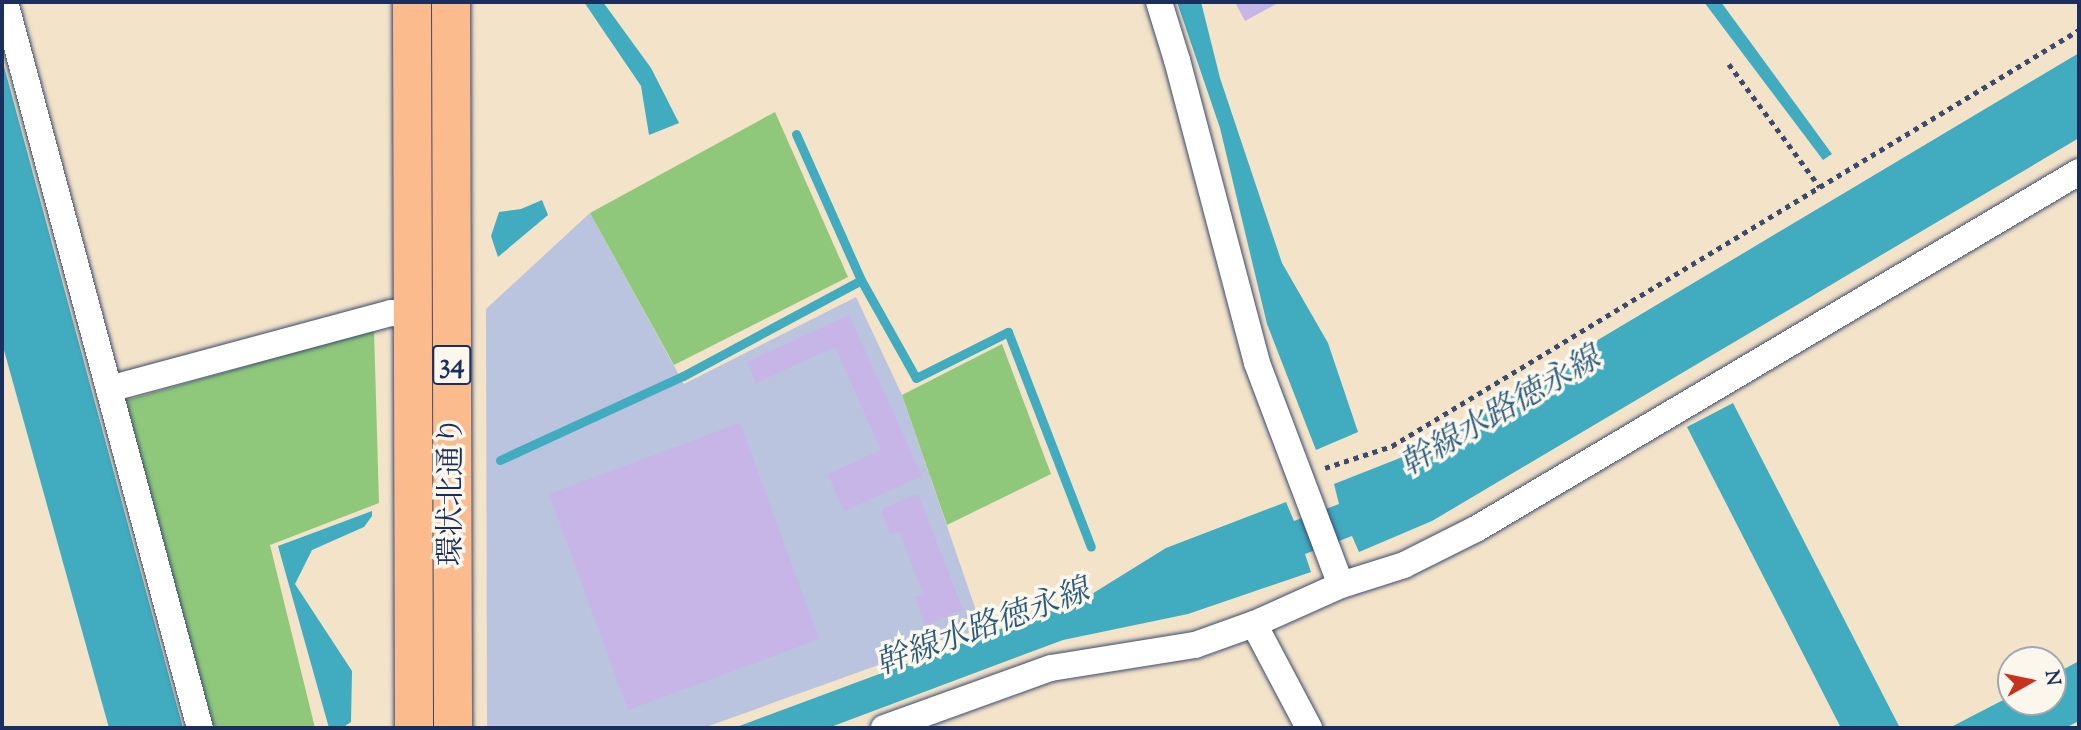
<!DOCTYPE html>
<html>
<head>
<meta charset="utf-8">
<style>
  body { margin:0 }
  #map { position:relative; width:2081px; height:730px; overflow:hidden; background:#f3e3c9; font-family:"Sorts Mill Goudy","Noto Serif JP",serif }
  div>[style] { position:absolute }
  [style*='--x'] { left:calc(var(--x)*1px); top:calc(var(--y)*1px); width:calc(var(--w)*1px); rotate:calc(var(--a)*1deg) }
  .industrial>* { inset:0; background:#bac4de }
  .green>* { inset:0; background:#8fc87b }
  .water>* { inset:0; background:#41abc0 }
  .stream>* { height:9px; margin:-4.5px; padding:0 4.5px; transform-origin:4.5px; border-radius:4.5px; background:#41abc0 }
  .building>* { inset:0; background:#c6b5e6 }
  .path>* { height:4.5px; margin-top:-2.25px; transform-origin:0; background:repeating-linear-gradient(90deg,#3b4a6e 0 5px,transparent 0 10px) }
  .roads { filter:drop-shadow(0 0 2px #3b4a6e) drop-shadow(0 0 2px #3b4a6e) }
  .minor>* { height:26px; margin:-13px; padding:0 13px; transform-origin:13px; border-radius:13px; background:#fff }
  .trunk>* { height:38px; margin:-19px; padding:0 19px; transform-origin:19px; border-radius:19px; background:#fbbb8c }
  span { translate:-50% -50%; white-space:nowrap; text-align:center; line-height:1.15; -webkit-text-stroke:7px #fbf7ec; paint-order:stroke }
  .shield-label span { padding:2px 5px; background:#fbf7ec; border:2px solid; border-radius:5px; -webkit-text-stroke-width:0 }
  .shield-label { font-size:28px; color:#1b2f5e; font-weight:700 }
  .street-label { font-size:30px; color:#1b2f5e }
  .water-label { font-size:32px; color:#285a80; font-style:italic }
  .frame { position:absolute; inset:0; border:4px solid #1b2f5e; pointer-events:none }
  .north { position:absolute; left:1997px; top:646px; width:70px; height:70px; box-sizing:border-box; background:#fbf7ec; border:2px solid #a1a7b3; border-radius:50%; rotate:81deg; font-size:19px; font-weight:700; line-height:28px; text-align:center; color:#1b2f5e }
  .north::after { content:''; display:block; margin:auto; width:24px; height:32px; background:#c8321e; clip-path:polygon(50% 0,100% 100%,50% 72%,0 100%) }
</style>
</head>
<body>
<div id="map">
  <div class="industrial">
    <i style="clip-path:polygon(590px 213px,684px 384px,856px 297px,902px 395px,982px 628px,703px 728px,487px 728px,486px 309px)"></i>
  </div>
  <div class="green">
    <i style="clip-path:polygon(775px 112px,848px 277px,674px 365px,590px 213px)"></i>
    <i style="clip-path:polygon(374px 330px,379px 503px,270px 545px,315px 728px,212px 728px,123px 401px)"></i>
    <i style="clip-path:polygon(1002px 344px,1051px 474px,947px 525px,902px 395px)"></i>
  </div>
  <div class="water">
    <i style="clip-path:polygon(584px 2px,603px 2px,651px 68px,679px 123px,649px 135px,641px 86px)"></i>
    <i style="clip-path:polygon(1177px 2px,1201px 2px,1220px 78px,1282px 263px,1328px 343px,1358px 432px,1316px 450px,1267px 324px,1220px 128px)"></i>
    <i style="clip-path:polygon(1704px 2px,1721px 2px,1832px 154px,1823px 160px)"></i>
    <i style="clip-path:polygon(2079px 53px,2079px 138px,1432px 521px,1359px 552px,1352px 536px,1305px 554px,1311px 572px,1188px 614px,1063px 640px,828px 728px,734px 728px,1087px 597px,1166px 548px,1286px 502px,1294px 521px,1339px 504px,1334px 484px,1400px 458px)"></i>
    <i style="clip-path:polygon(2px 59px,183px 728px,109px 728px,2px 343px)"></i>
    <i style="clip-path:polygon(542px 200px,548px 215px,498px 257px,491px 236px,499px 212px,521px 209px)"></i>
    <i style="clip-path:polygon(1733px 403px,1900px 728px,1841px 728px,1687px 427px)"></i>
    <i style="clip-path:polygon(372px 511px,372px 516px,364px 527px,312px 550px,295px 584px,352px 671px,351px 722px,342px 728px,329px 728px,278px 546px)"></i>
    <i style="clip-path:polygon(2079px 661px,2079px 721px,2065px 728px,1949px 728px,2011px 696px,2011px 702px,2053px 702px,2053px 675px)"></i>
  </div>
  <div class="stream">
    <i style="--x:796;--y:134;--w:160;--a:66"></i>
    <i style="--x:500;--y:460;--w:201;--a:-24.7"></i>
    <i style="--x:683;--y:376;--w:202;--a:-28.3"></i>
    <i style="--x:861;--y:280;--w:112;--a:60.7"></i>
    <i style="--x:916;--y:378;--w:103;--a:-26.6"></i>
    <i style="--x:1008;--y:332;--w:230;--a:68.9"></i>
  </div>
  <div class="building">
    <i style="clip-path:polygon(1235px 2px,1280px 2px,1245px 21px)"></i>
    <i style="clip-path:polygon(849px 315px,922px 476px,844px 511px,828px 474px,881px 450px,835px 347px,756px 383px,747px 362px)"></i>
    <i style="clip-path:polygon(740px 423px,819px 639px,628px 710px,549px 494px)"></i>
    <i style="clip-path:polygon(918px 494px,963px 610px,925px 625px,915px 597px,923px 594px,899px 531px,890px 535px,881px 509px)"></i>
  </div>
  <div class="path">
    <i style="--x:1729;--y:64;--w:153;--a:53.5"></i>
    <i style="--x:1325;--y:468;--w:71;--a:-18.2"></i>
    <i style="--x:1392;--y:446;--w:803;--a:-31.2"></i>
  </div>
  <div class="roads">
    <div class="minor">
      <i style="--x:5;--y:2;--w:752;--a:74.97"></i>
      <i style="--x:1159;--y:2;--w:61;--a:72.8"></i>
      <i style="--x:1177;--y:60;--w:313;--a:75.2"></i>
      <i style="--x:1257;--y:363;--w:237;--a:69.3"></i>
      <i style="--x:109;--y:389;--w:292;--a:-15.1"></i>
      <i style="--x:391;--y:313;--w:22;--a:5"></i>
      <i style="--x:1254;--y:624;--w:118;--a:62.1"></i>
      <i style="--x:884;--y:728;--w:177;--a:-19.8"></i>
      <i style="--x:1051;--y:668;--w:146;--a:-9.1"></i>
      <i style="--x:1195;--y:645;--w:63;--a:-19.6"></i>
      <i style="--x:1254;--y:624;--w:95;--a:-24.1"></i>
      <i style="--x:1341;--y:585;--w:66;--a:-17.6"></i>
      <i style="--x:1404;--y:565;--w:80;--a:-26.6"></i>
      <i style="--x:1476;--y:529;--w:701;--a:-30.63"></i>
    </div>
    <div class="trunk">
      <i style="--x:412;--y:2;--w:726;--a:89.84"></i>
      <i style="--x:451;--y:2;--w:726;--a:89.84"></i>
    </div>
  </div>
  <div class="shield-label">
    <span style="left:452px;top:365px">34</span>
  </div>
  <div class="street-label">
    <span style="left:453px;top:491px;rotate:-90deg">環状北通り</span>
  </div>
  <div class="water-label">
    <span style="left:1501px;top:413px;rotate:-30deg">幹線水路徳永線</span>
    <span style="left:983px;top:629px;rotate:-20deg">幹線水路徳永線</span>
  </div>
  <div class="frame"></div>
  <div class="north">N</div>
</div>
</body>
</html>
